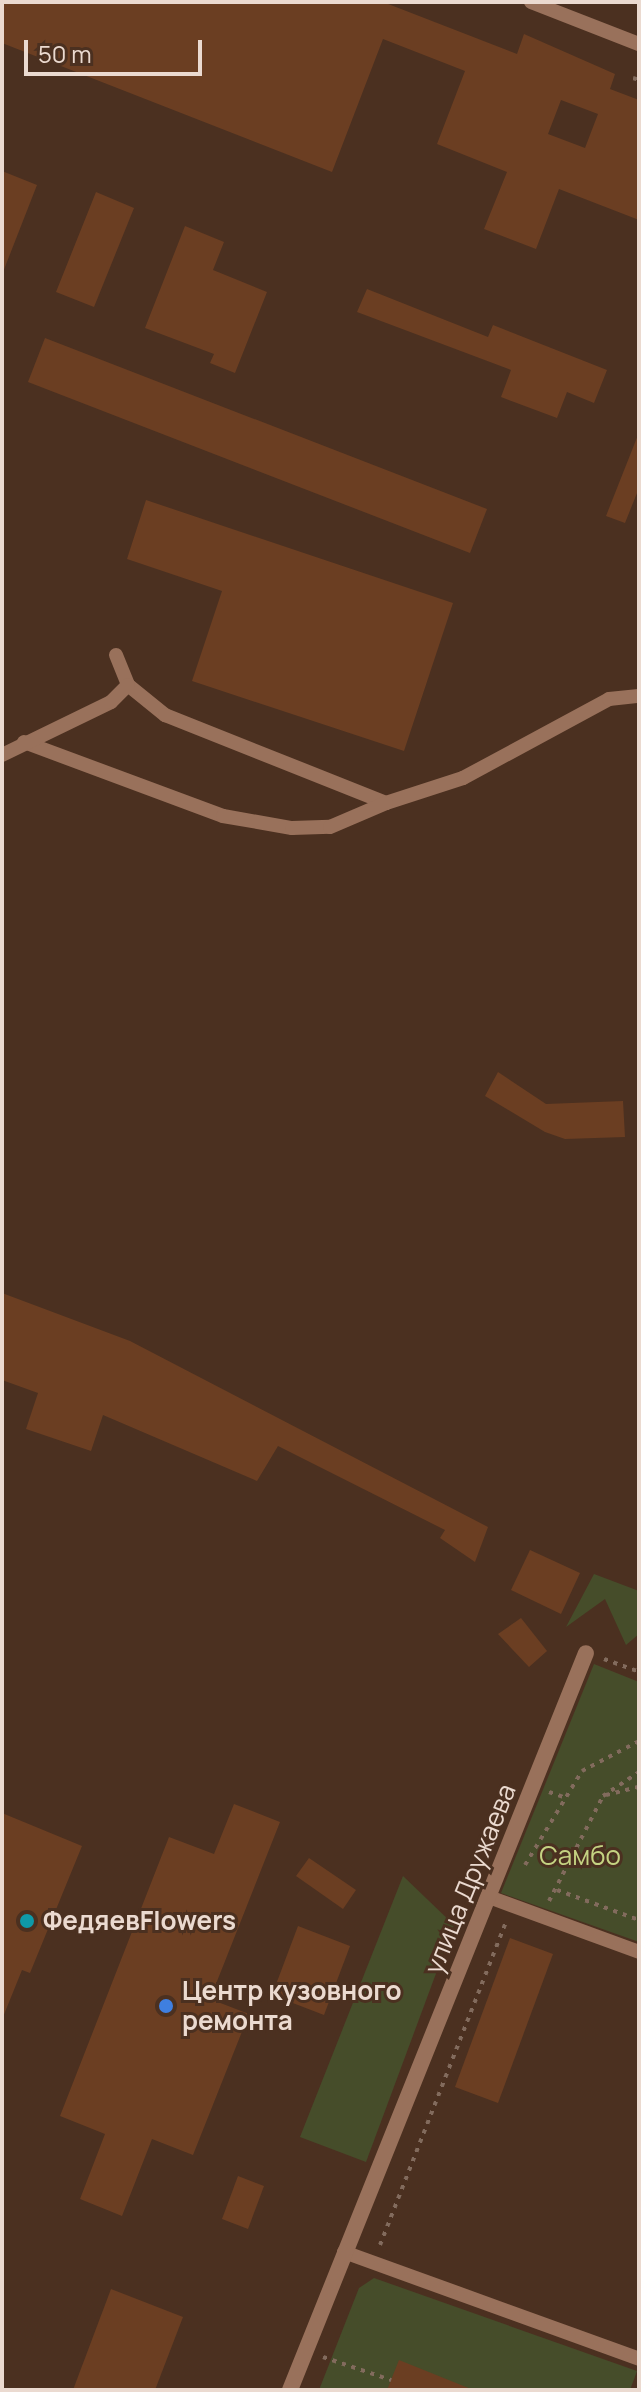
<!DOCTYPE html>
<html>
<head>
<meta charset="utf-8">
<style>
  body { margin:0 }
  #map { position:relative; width:641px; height:2392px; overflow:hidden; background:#4b3020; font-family:Manrope,sans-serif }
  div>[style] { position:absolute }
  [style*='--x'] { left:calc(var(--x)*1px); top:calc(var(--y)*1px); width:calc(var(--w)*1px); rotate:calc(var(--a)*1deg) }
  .green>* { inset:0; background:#464d2a }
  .building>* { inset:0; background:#6b3e22 }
  .path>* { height:4px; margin-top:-2px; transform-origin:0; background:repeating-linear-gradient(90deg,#826b5d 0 4px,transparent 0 10px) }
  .lane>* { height:14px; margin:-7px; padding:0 7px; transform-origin:7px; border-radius:7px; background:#99715b }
  .street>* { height:16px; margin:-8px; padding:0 8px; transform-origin:8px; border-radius:8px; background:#99715b }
  .dots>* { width:22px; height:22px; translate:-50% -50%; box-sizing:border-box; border:4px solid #4b3020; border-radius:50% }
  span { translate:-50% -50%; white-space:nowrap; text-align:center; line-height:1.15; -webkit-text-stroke:6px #4b3020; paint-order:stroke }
  .park-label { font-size:26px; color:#c4d382 }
  .street-label { font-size:26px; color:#ebdad0 }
  .poi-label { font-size:26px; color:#ebdad0; font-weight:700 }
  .left { translate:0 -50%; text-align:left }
  .frame { position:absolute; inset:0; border:4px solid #ebdad0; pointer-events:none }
  .scale { position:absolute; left:24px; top:40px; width:178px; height:36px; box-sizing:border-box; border:4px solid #ebdad0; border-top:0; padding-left:10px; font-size:24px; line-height:28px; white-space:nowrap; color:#ebdad0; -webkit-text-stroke:6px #4b3020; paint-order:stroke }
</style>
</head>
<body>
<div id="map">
  <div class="green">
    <i style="clip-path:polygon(594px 1574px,639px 1591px,639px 1634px,626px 1645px,605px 1599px,566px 1627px)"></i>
    <i style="clip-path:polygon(594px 1664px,639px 1682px,639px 1942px,501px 1893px)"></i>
    <i style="clip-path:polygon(403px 1876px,454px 1925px,366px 2162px,300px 2137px)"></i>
    <i style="clip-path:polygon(374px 2278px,637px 2371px,630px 2390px,319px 2390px,359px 2288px)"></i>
  </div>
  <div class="building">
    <i style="clip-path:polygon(evenodd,2px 2px,383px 2px,517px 54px,524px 34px,615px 74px,610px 89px,639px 100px,639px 220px,559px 189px,536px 249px,484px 229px,507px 172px,437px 144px,465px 71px,383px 39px,332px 172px,2px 43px,2px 2px,561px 100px,598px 114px,585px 148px,548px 134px,561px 100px)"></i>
    <i style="clip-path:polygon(2px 171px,37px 185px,3px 272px,2px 271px)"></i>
    <i style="clip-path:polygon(96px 192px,134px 208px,94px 307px,56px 292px)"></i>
    <i style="clip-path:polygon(185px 226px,224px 242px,213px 270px,267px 292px,235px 373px,210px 363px,214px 354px,145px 328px)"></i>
    <i style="clip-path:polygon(367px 289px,488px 337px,493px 325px,607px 370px,594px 403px,567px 392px,557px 418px,501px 397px,511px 370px,357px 312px)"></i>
    <i style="clip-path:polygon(45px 338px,487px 509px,470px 553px,28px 382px)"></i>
    <i style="clip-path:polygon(638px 435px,639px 488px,625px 523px,606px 516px)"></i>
    <i style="clip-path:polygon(146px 500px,453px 603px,404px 751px,192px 681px,222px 591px,127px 559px)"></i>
    <i style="clip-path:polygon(498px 1072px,546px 1104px,623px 1101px,625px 1137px,565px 1139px,545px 1132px,485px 1096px)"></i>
    <i style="clip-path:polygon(2px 1293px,130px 1341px,488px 1527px,475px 1562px,440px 1538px,445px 1530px,278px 1446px,257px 1481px,103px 1415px,91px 1451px,26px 1429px,38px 1393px,2px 1380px)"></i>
    <i style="clip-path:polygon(530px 1550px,580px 1573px,561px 1614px,511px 1590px)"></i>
    <i style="clip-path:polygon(521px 1618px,547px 1651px,529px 1667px,498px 1634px)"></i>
    <i style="clip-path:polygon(234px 1804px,280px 1822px,210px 1999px,249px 2014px,193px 2155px,152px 2139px,122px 2216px,80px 2199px,105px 2134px,60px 2116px,169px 1837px,214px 1854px)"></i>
    <i style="clip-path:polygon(2px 1813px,82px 1846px,30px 1973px,22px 1970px,3px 2017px)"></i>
    <i style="clip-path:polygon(309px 1858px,356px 1890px,343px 1909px,296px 1876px)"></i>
    <i style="clip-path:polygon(298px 1926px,350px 1946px,324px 2015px,272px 1995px)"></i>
    <i style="clip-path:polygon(510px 1938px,553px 1954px,498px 2103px,455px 2087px)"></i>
    <i style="clip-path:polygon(238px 2176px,264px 2186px,248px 2229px,222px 2219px)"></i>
    <i style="clip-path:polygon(111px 2289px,183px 2317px,155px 2390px,73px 2390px)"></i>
    <i style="clip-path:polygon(399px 2360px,471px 2389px,471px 2390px,387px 2390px)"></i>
  </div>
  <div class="path">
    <i style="--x:633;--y:78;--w:6;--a:18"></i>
    <i style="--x:604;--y:1659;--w:37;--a:20"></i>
    <i style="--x:549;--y:1792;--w:18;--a:19"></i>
    <i style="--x:606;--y:1795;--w:34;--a:-14"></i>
    <i style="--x:525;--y:1865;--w:110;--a:-58.8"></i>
    <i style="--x:582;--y:1771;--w:64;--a:-27.8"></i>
    <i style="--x:557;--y:1890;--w:87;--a:20.1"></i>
    <i style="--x:549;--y:1901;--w:118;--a:-62.8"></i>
    <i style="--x:603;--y:1796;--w:43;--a:-33.7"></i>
    <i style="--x:380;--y:2245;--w:347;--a:-68.7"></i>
    <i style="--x:323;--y:2357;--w:72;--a:18.7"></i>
  </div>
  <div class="lane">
    <i style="--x:531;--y:2;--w:116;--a:21.3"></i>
    <i style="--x:116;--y:655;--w:32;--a:68"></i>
    <i style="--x:128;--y:685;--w:48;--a:39"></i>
    <i style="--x:165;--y:715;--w:238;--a:21.7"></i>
    <i style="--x:386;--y:803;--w:81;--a:-18"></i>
    <i style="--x:463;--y:778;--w:166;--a:-28.4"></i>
    <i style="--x:609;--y:699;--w:30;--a:-6"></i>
    <i style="--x:24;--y:742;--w:212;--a:20.4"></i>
    <i style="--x:223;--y:816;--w:70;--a:9.9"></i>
    <i style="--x:292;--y:828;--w:38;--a:-2"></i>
    <i style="--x:330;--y:827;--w:61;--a:-23.2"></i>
    <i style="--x:2;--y:755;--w:121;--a:-25.9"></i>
    <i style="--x:111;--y:702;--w:24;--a:-45"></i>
    <i style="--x:489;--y:1897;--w:160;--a:20.1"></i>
    <i style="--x:344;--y:2252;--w:314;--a:19.9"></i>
  </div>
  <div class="street">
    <i style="--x:290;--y:2390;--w:794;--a:-68.12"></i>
  </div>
  <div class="dots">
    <i style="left:27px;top:1921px;background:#0f9aa8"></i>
    <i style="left:166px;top:2006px;background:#3f7fe0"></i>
  </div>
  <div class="park-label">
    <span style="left:580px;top:1856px">Самбо</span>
  </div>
  <div class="street-label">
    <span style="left:470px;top:1879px;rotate:-68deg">улица Дружаева</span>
  </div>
  <div class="poi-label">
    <span class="left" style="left:43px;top:1921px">ФедяевFlowers</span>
    <span class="left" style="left:182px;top:2006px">Центр кузовного<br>ремонта</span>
  </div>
  <div class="frame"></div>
  <div class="scale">50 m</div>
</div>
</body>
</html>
